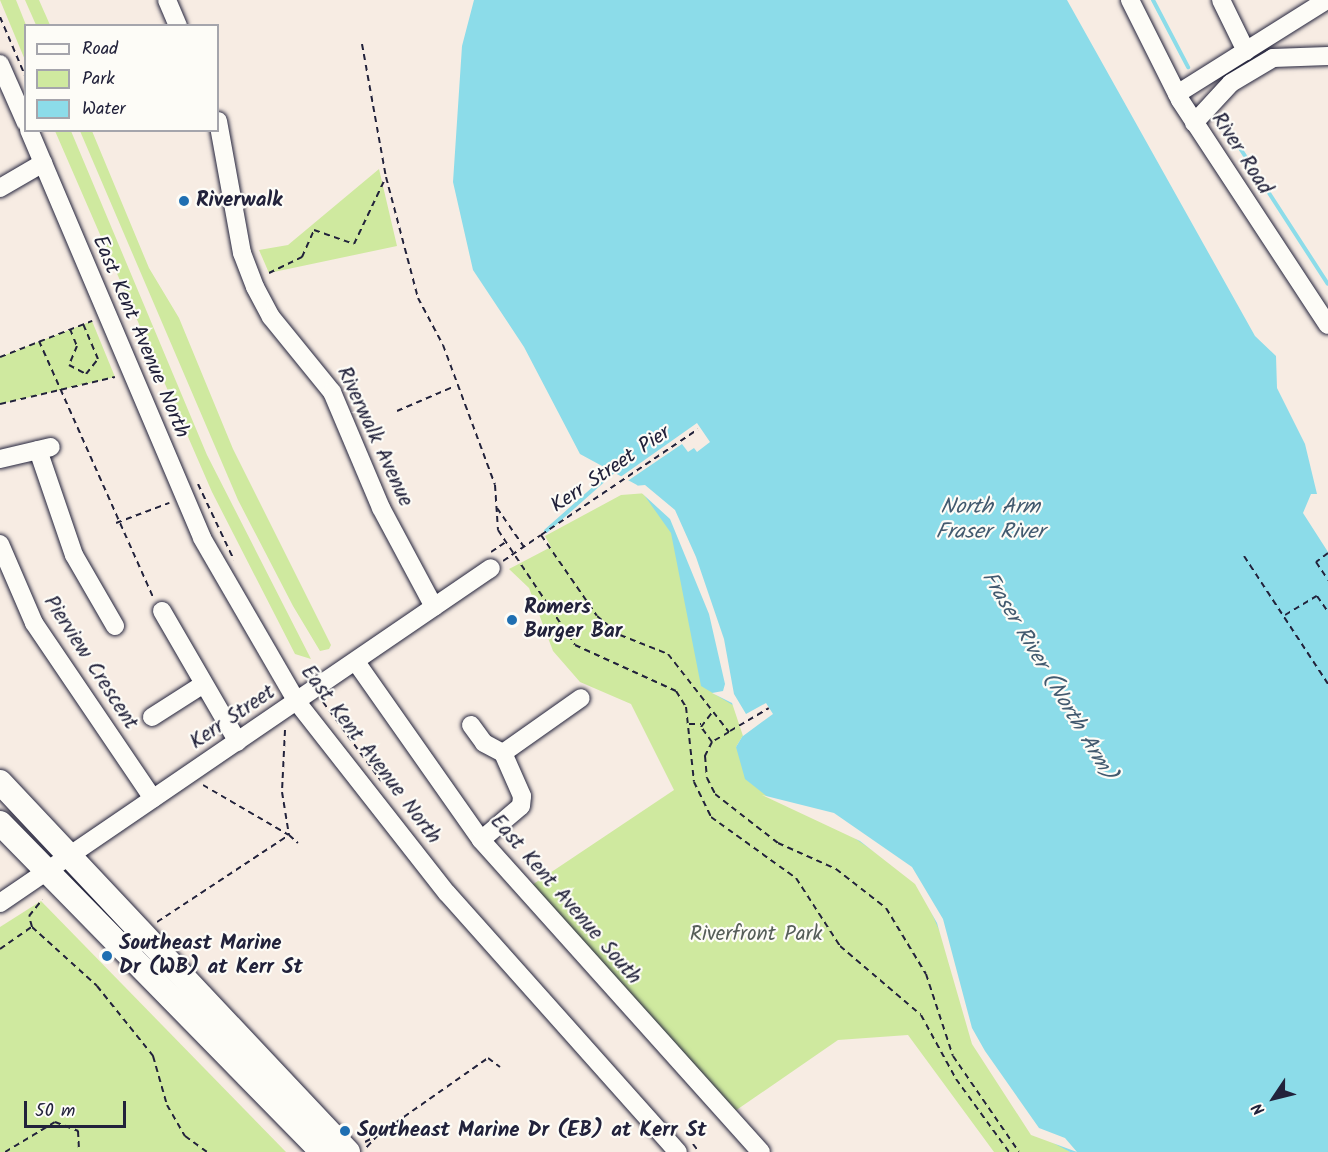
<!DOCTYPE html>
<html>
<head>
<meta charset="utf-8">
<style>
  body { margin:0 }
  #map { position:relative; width:1328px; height:1152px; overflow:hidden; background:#f7ece3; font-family:Kalam,sans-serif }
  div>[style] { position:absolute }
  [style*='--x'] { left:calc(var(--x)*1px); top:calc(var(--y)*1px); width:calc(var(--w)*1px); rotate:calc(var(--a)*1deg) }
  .green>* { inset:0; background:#cfe99f }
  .water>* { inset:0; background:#8cdce9 }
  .pier>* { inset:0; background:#f7ece3 }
  .stream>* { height:4px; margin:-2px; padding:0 2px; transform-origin:2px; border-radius:2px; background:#8cdce9 }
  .path>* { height:2px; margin-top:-1px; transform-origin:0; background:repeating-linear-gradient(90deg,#22223b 0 6px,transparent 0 10.5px) }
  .roads { filter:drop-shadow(0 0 2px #22223b) drop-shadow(0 0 2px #22223b) }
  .minor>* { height:18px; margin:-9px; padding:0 9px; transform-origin:9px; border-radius:9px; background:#fdfcf7 }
  .major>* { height:24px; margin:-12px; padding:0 12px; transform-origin:12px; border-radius:12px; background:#fdfcf7 }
  .dots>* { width:16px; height:16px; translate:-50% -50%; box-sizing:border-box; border:3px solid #fdfcf7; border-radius:50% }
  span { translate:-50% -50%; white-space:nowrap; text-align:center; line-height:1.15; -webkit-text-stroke:4.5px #fdfcf7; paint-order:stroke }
  .street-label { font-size:21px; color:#22223b }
  .poi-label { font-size:21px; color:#22223b; font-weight:700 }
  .left { translate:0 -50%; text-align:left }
  .park-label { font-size:21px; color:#565e59 }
  .water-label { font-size:22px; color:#425a6f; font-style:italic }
  .legend { position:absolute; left:24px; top:24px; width:195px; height:108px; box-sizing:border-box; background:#fdfcf7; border:2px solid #a5a5ac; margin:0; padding:8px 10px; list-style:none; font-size:18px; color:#22223b }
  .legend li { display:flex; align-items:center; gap:12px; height:30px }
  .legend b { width:30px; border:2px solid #a5a5ac }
  .north { position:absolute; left:1244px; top:1068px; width:60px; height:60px; -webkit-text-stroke:4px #fdfcf7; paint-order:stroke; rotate:235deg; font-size:16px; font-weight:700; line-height:24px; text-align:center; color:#22223b }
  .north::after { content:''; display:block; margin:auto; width:21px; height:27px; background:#22223b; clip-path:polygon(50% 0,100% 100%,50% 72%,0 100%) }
  .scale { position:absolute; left:24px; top:1101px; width:102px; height:27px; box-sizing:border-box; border:3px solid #22223b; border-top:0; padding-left:8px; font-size:18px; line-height:21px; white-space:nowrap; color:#22223b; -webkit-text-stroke:4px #fdfcf7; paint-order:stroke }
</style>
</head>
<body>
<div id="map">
  <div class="green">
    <i style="clip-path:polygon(0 0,16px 0,26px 25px,25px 60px)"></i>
    <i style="clip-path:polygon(25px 0,39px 0,50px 25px,36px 25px)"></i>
    <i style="clip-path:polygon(55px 131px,71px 131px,207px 455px,311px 659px,295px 654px,212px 492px)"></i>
    <i style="clip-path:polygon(80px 131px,92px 131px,149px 268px,179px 318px,233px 449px,331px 645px,329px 649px,320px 651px,293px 606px,238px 500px)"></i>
    <i style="clip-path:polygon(379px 169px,397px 246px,269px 273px,259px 250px,288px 245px)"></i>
    <i style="clip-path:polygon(92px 321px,115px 377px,0 404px,0 357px)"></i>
    <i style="clip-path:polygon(647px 493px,670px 519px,736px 707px,745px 732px,736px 747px,918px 882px,1055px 1141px,1070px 1152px,994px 1152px,908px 1035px,838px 1040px,735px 1111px,532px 885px,674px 790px,631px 704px,580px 682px,553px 651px,529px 588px,509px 569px,551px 547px,545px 536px,621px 495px)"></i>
    <i style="clip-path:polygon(41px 901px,286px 1152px,0 1152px,0 927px)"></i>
  </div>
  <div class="water">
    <i style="clip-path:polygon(474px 0,1067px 0,1255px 336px,1276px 356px,1277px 388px,1305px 444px,1317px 494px,1308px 510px,1328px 544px,1328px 1152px,1070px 1152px,1033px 1132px,974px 1042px,955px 966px,918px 882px,830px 821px,769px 798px,745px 779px,736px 747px,745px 732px,736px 707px,701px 686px,671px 533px,637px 485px,580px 454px,524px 347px,473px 270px,453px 182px,462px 46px)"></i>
  </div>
  <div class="pier">
    <i style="clip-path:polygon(697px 423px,710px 442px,697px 452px,694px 448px,688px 452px,682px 444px,626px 482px,619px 478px)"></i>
    <i style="clip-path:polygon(645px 485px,675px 510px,696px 557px,724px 639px,734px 694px,746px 714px,766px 703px,773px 714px,743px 736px,732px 703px,712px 693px,723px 691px,725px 684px,709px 614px,670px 519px,634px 486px)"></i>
    <i style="clip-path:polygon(1311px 494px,1320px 494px,1311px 512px,1328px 539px,1328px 552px,1303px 513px)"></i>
    <i style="clip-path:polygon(762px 795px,834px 813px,912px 867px,943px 919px,972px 1028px,985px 1051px,1039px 1128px,1065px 1138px,1077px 1152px,1031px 1135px,972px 1044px,937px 923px,915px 884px,860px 841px)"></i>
  </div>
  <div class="stream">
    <i style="--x:1153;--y:0;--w:76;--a:62.4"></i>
    <i style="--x:1225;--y:125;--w:189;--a:57.1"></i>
    <i style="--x:546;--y:531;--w:92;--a:-41.5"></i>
  </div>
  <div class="path">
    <i style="--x:0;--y:17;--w:66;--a:66.9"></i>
    <i style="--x:362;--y:44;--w:135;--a:79.8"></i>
    <i style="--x:386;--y:177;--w:125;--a:75.2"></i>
    <i style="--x:418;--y:298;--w:53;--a:62"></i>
    <i style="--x:443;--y:345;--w:149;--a:69.6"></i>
    <i style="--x:495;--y:485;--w:45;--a:86.2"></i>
    <i style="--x:498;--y:530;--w:138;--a:56.2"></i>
    <i style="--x:575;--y:645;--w:111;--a:24.5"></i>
    <i style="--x:676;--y:691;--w:19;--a:58"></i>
    <i style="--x:686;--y:707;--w:75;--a:83.9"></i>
    <i style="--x:694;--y:782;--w:39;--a:64"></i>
    <i style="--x:711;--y:817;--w:105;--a:35.7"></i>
    <i style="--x:796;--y:878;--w:81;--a:57.1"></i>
    <i style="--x:840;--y:946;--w:106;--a:40.4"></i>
    <i style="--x:921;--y:1015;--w:73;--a:61.3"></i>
    <i style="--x:956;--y:1079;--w:90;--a:54"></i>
    <i style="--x:269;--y:273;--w:37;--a:-26"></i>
    <i style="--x:302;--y:257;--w:30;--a:-66"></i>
    <i style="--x:314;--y:230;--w:42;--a:19.3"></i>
    <i style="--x:354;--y:244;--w:72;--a:-64.5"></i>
    <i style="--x:70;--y:329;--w:18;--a:68"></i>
    <i style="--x:77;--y:346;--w:21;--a:113"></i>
    <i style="--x:69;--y:365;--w:19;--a:28"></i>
    <i style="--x:86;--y:374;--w:19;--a:-51"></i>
    <i style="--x:98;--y:359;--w:38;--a:-113"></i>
    <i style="--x:39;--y:341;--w:282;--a:66"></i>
    <i style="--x:0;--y:357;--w:99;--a:-21.4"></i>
    <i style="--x:0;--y:404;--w:118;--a:-13.2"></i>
    <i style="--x:397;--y:411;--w:63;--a:-23.3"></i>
    <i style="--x:198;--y:484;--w:84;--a:64.7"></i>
    <i style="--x:497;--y:508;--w:47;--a:55.3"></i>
    <i style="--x:116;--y:523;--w:57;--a:-20.7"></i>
    <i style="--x:541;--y:535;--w:189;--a:-34"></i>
    <i style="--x:491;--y:552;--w:18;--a:-34"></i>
    <i style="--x:1328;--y:553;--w:15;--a:143"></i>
    <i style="--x:1316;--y:562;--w:22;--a:56"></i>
    <i style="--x:1244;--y:556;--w:153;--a:56.7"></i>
    <i style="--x:503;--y:561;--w:46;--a:-34.4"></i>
    <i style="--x:541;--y:535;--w:98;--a:55.3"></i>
    <i style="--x:597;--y:616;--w:30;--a:40"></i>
    <i style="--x:620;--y:635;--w:52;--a:21.6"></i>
    <i style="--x:668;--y:654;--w:99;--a:52"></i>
    <i style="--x:729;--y:732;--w:20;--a:150"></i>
    <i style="--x:712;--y:742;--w:16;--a:117"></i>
    <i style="--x:705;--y:756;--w:22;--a:85"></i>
    <i style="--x:707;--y:778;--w:18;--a:63"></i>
    <i style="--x:715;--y:794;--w:80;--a:37.9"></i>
    <i style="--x:778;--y:843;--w:64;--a:24.1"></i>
    <i style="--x:836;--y:869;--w:63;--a:38"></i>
    <i style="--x:886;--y:908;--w:77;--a:58.8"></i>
    <i style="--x:926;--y:974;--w:86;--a:71.8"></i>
    <i style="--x:953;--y:1056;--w:116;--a:55.5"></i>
    <i style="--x:1285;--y:615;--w:37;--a:-31"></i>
    <i style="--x:1317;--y:596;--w:19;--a:55"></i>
    <i style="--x:323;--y:702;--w:98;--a:53.7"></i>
    <i style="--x:689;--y:724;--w:12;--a:0"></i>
    <i style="--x:285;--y:730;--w:62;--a:92.8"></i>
    <i style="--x:282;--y:792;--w:44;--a:80.8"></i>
    <i style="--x:730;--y:731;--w:45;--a:-30.5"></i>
    <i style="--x:712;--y:742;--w:19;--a:-126"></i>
    <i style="--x:701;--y:727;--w:20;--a:-53"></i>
    <i style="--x:203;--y:785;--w:99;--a:30.2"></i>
    <i style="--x:157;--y:922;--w:158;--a:-33.4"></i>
    <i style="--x:289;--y:835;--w:12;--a:42"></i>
    <i style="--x:32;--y:927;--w:11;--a:-105"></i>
    <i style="--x:29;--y:916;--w:21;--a:-51"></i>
    <i style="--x:0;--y:949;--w:39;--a:-35"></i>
    <i style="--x:32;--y:927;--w:88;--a:42.2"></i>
    <i style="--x:97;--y:986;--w:90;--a:51.3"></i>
    <i style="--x:153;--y:1056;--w:51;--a:74.1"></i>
    <i style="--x:167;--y:1105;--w:36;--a:60"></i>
    <i style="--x:185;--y:1136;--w:27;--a:36"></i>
    <i style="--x:378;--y:1135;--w:134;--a:-35"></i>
    <i style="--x:488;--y:1058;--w:15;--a:37"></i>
    <i style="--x:365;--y:1142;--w:15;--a:-28"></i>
    <i style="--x:378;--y:1135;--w:19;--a:133"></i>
    <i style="--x:693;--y:1144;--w:10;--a:53"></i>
    <i style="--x:5;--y:1152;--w:58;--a:-31"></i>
    <i style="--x:55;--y:1122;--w:25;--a:21"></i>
    <i style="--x:78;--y:1131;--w:21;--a:87"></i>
  </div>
  <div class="roads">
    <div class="minor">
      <i style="--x:167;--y:0;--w:28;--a:67"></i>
      <i style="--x:1130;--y:0;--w:112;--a:63.4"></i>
      <i style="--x:1180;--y:100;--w:269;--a:56.7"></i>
      <i style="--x:1221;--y:0;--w:57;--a:63.9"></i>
      <i style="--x:0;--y:64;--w:64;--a:66.2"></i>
      <i style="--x:1177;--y:94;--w:177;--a:-32.1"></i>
      <i style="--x:218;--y:121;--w:134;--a:79.7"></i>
      <i style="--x:242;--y:253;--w:36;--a:69"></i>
      <i style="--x:255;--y:287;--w:34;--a:62"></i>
      <i style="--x:271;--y:317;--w:97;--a:50.9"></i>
      <i style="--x:332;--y:392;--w:126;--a:67.1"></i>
      <i style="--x:381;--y:508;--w:112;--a:61.8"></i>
      <i style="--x:1194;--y:123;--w:54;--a:-47.2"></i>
      <i style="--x:1231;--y:83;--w:49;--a:-30.8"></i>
      <i style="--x:1273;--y:58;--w:55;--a:-2.1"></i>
      <i style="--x:29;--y:130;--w:443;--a:67"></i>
      <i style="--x:202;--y:538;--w:190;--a:59.9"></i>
      <i style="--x:297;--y:702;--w:243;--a:51.9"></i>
      <i style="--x:447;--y:893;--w:347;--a:48.3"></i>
      <i style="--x:0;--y:188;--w:50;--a:-30.2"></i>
      <i style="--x:38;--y:450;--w:111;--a:71.1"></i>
      <i style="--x:74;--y:555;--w:82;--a:60"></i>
      <i style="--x:0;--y:459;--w:52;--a:-13.2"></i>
      <i style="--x:0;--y:544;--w:86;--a:66.7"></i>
      <i style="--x:34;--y:623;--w:212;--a:55.9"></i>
      <i style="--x:162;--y:611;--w:151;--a:59.9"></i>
      <i style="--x:356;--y:662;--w:218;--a:54.9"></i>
      <i style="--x:481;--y:840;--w:419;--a:48.1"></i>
      <i style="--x:152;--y:717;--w:59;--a:-32.6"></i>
      <i style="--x:471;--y:725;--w:22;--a:54"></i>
      <i style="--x:484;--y:743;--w:21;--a:28"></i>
      <i style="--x:481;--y:840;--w:52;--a:-40.4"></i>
      <i style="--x:521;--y:806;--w:10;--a:-84"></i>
      <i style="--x:522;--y:796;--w:47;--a:-113.8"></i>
      <i style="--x:503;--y:753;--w:95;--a:-35.2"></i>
      <i style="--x:0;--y:903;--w:594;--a:-34.3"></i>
    </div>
    <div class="major">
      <i style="--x:0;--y:782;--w:508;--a:46.76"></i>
      <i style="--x:0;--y:823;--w:460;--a:45.6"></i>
    </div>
  </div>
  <div class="dots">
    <i style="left:184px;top:201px;background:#1f6fb2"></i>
    <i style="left:512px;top:620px;background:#1f6fb2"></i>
    <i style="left:107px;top:956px;background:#1f6fb2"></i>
    <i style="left:345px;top:1131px;background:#1f6fb2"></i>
  </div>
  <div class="street-label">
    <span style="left:1241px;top:154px;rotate:57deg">River Road</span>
    <span style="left:140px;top:337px;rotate:67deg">East Kent Avenue North</span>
    <span style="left:374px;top:437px;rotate:65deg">Riverwalk Avenue</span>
    <span style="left:611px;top:470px;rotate:-34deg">Kerr Street Pier</span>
    <span style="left:90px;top:663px;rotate:57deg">Pierview Crescent</span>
    <span style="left:233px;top:718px;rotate:-34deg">Kerr Street</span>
    <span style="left:370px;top:755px;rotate:53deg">East Kent Avenue North</span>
    <span style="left:565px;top:900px;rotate:49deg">East Kent Avenue South</span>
  </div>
  <div class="poi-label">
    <span class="left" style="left:196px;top:201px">Riverwalk</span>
    <span class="left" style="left:524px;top:620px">Romers<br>Burger Bar</span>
    <span class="left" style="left:119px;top:956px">Southeast Marine<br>Dr (WB) at Kerr St</span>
    <span class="left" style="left:357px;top:1131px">Southeast Marine Dr (EB) at Kerr St</span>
  </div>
  <div class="park-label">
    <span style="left:756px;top:935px">Riverfront Park</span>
  </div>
  <div class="water-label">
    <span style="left:990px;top:520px">North Arm<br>Fraser River</span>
    <span style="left:1048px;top:676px;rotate:59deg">Fraser River (North Arm)</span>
  </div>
  <ul class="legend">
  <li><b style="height:8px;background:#fdfcf7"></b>Road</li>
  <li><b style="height:16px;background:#cfe99f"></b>Park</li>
  <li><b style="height:16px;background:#8cdce9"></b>Water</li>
  </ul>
  <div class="north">N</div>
  <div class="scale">50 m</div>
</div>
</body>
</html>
